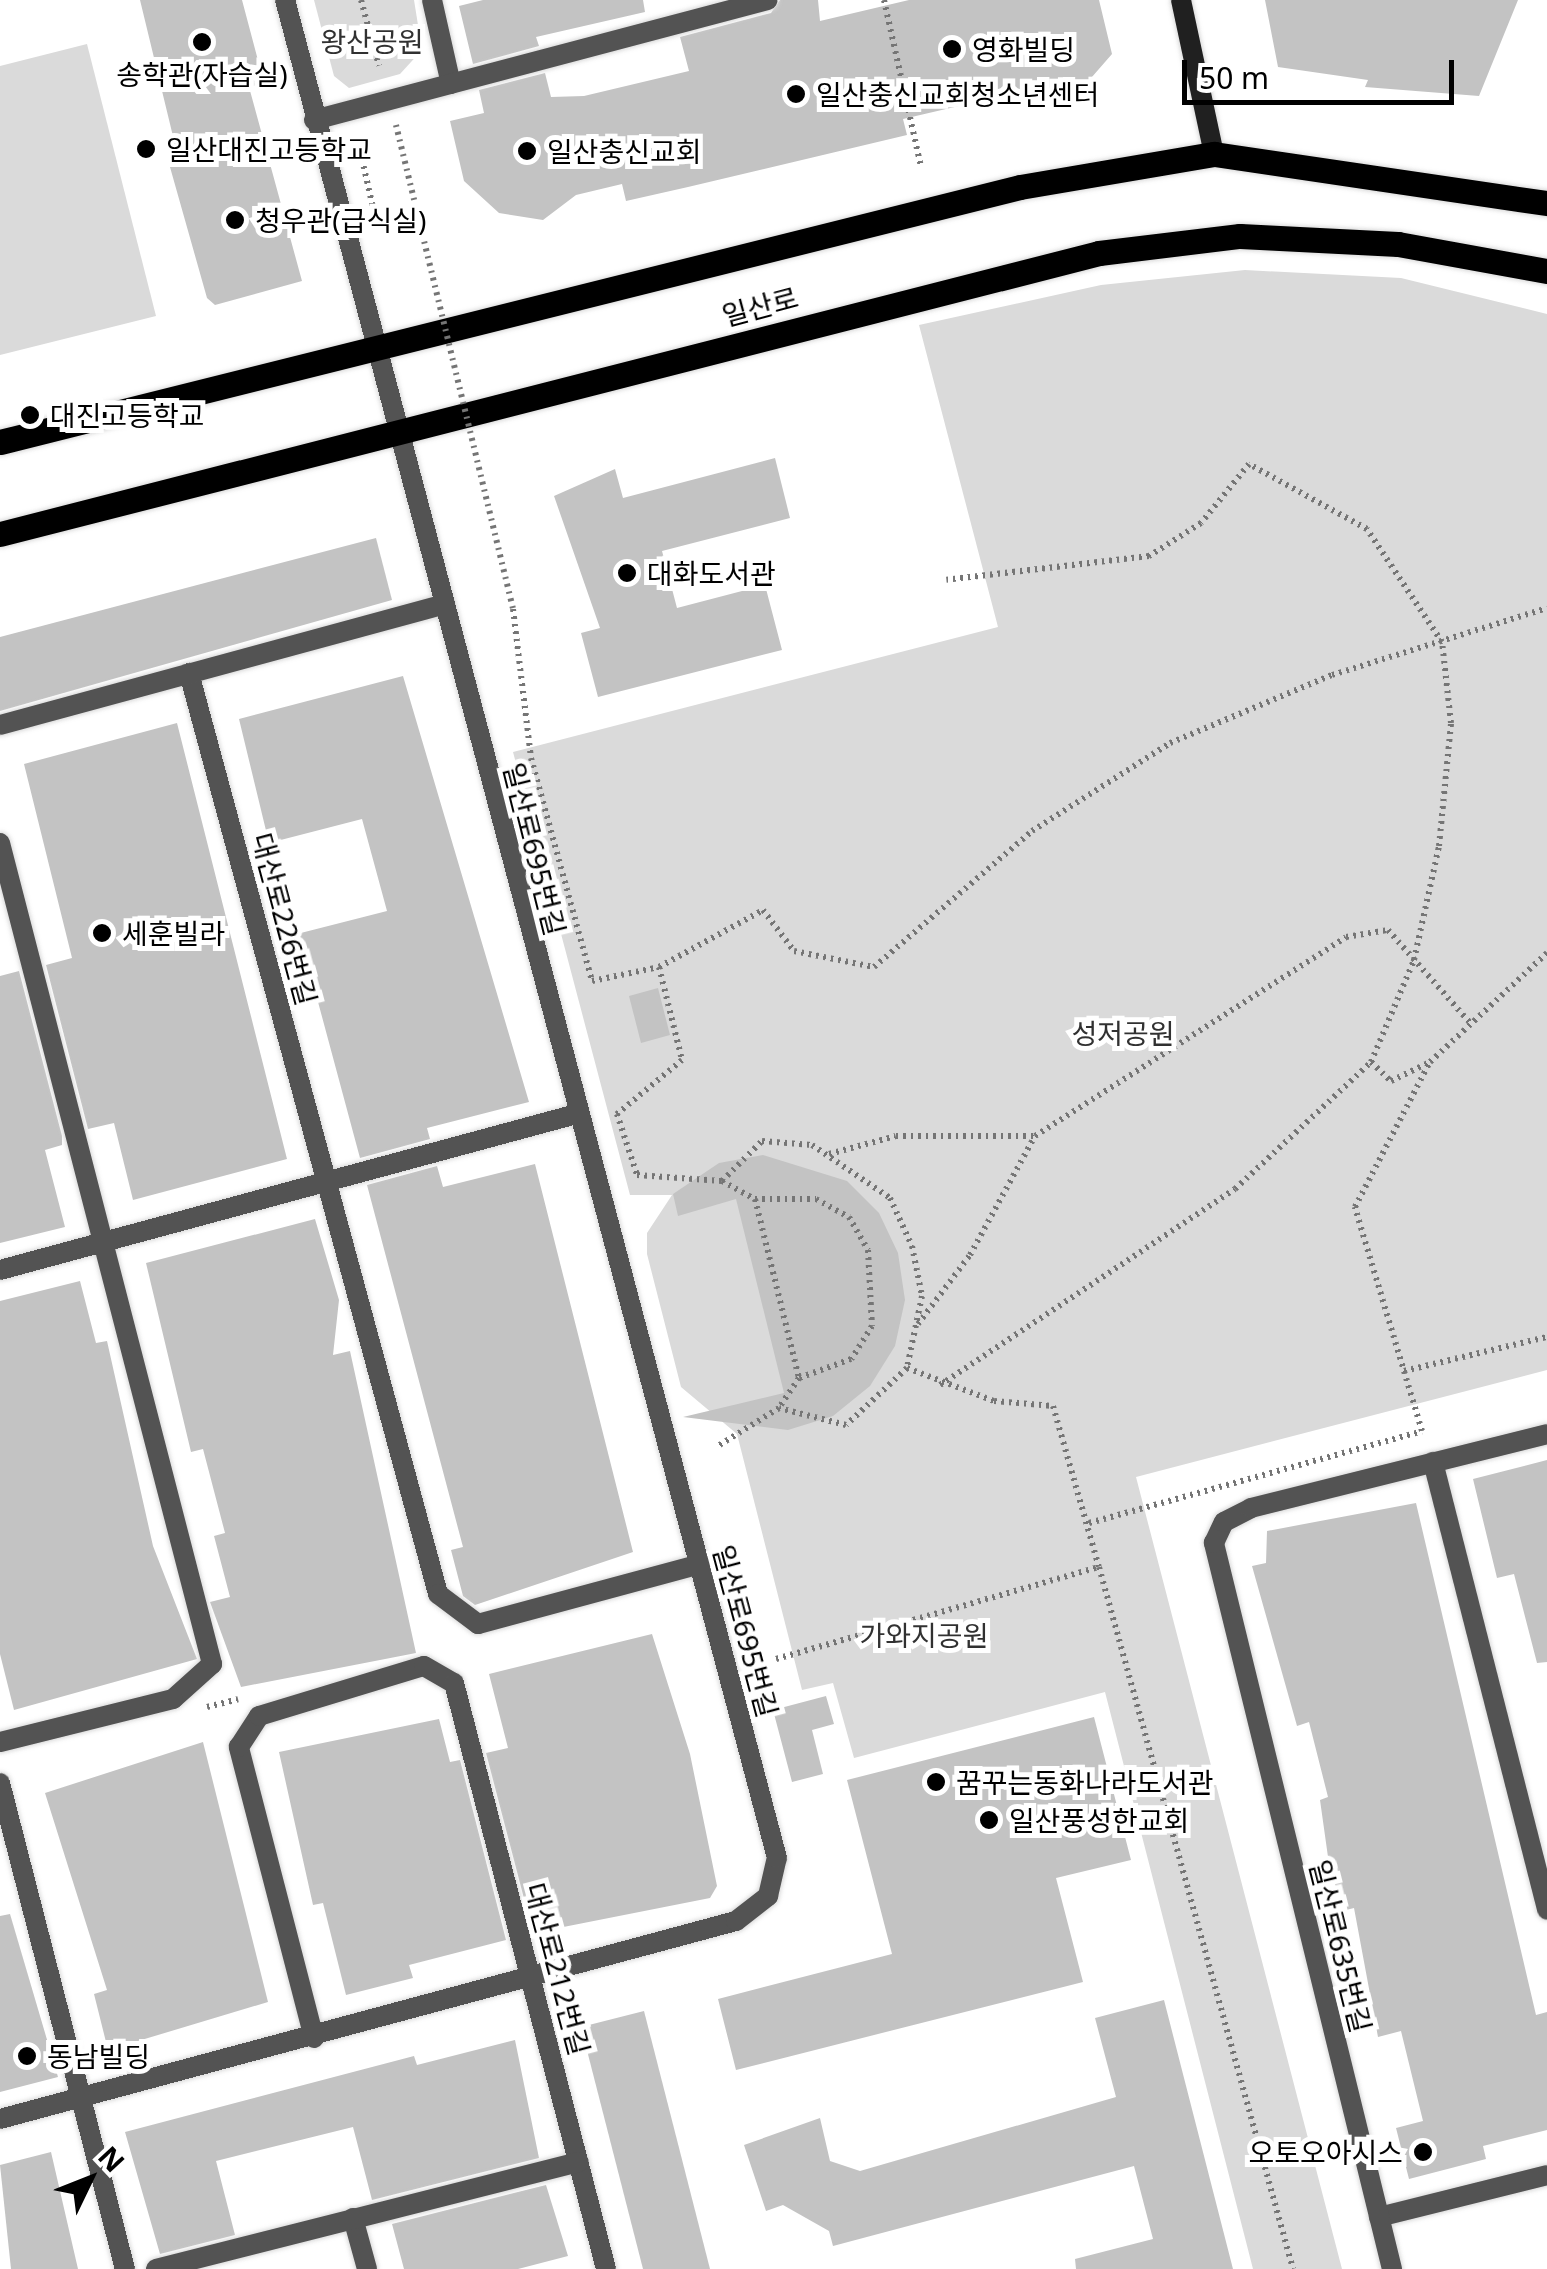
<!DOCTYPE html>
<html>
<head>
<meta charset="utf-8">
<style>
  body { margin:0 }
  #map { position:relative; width:1547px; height:2269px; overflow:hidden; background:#fff; font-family:"Noto Sans","Noto Sans KR",sans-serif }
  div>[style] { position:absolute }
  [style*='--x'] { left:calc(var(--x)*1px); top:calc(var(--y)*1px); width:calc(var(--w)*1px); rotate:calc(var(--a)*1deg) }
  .green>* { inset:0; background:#dadada }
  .building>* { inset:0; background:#c3c3c3 }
  .path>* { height:6px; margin-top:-3px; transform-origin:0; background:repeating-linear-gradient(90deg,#757575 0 2.5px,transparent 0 7.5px) }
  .roads { filter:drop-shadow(0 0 2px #dbdbdb) drop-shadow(0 0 2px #dbdbdb) }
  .street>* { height:20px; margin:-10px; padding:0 10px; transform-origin:10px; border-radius:10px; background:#535353 }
  .secondary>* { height:20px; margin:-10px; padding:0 10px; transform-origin:10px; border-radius:10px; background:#202020 }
  .primary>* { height:25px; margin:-12.5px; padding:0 12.5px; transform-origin:12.5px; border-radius:12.5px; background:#000 }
  .path-bridge>* { height:6px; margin-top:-3px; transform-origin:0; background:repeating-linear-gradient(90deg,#757575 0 2.5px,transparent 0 7.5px) }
  .dots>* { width:28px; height:28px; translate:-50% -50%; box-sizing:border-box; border:5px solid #fff; border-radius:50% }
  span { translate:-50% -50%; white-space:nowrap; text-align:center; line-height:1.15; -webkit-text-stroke:10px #fff; paint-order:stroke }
  .park-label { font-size:28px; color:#313131 }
  .poi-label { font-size:28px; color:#000 }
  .left { translate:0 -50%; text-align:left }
  .right { translate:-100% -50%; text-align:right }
  .street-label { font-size:28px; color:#000 }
  .north { position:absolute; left:40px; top:2129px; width:100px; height:100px; -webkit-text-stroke:8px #fff; paint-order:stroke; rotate:47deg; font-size:28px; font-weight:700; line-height:40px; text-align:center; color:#000 }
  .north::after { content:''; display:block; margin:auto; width:35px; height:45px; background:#000; clip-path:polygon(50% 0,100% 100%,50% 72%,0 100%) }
  .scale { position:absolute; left:1182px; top:60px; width:272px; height:45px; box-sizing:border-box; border:5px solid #000; border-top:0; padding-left:12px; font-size:30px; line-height:35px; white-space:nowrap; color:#000; -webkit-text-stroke:8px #fff; paint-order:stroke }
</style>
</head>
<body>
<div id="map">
  <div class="green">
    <i style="clip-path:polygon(314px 0,414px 0,422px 50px,400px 74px,349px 88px,334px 76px)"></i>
    <i style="clip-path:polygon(87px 44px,156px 316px,0 355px,0 66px)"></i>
    <i style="clip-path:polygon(1245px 270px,1401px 278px,1547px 314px,1547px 1370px,1136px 1477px,1342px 2269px,1253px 2269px,1105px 1692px,854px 1758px,833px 1683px,802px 1690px,737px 1434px,681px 1387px,647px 1254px,647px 1233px,672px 1195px,630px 1195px,513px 752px,998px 627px,919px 325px,1101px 285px)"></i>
  </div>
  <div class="building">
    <i style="clip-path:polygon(140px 0,242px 0,264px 83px,249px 87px,302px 281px,215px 305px,207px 298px,168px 160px,178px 157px)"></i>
    <i style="clip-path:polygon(483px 0,643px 0,645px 12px,536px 37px,539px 46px,473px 64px,459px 6px)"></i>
    <i style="clip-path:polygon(780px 0,818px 0,820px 21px,909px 0,1099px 0,1112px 54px,1078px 93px,1043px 109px,1024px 112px,1019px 92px,903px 119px,907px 135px,688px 187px,626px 201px,622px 184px,576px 195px,543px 220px,499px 213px,464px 181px,450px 121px,484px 113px,479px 90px,545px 73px,551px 97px,584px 96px,689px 71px,680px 37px,771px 13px)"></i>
    <i style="clip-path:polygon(1265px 0,1518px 0,1479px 96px,1365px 87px,1368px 80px,1278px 67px)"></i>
    <i style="clip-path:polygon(775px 458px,790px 518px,662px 551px,677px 608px,765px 585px,782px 650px,598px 697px,581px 633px,600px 628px,554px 496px,615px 469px,623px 498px)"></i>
    <i style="clip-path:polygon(376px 538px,392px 600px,0 711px,0 637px)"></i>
    <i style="clip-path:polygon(403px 676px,529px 1102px,427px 1128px,430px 1139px,360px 1158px,314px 987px,303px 990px,289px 936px,387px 911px,362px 819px,269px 843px,239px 719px)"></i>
    <i style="clip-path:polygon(177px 723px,287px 1159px,133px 1200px,114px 1123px,88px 1129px,46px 965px,72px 958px,24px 764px)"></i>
    <i style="clip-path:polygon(19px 971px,62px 1136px,62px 1145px,45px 1150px,65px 1227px,0 1243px,0 976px)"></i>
    <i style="clip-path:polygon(658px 988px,670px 1035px,641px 1043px,629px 996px)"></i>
    <i style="clip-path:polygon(763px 1155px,847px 1181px,879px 1213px,898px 1253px,905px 1300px,895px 1346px,870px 1386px,833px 1416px,788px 1430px,683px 1417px,784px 1393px,736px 1199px,678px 1216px,673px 1194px,719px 1163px)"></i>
    <i style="clip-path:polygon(535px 1164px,633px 1552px,475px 1605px,463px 1596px,451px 1550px,463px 1547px,367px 1185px,437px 1166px,443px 1187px)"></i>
    <i style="clip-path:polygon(315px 1219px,339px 1300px,333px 1355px,350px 1351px,416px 1653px,241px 1687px,210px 1602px,230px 1597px,214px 1536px,225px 1533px,203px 1449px,191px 1452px,146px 1263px)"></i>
    <i style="clip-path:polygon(80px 1281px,96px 1343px,107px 1341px,153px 1546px,197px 1659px,14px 1710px,0 1654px,0 1301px)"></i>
    <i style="clip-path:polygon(1547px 1460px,1547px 1662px,1537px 1663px,1514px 1574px,1497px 1578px,1473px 1479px)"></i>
    <i style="clip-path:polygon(1416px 1503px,1536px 2015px,1547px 2012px,1547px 2130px,1483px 2146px,1486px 2159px,1409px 2179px,1396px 2128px,1423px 2121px,1401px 2031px,1378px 2037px,1354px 1908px,1342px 1911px,1328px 1857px,1320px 1800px,1328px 1797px,1309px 1722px,1297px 1726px,1252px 1566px,1266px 1563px,1267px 1531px)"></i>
    <i style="clip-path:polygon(652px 1634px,690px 1754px,717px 1886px,710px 1898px,533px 1933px,486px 1753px,508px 1748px,489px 1674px)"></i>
    <i style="clip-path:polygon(826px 1696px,834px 1724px,812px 1730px,823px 1774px,792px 1782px,773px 1710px)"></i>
    <i style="clip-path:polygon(1094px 1717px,1131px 1860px,1056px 1878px,1083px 1982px,736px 2070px,718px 1999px,892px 1954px,847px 1780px)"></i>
    <i style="clip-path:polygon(439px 1719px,450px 1762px,460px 1760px,506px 1940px,409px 1965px,413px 1978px,346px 1995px,323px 1903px,313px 1905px,279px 1752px)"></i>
    <i style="clip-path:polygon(203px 1742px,268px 2002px,108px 2050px,94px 1994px,107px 1990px,45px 1793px)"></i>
    <i style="clip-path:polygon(10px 1914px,58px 2077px,0 2092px,0 1916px)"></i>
    <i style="clip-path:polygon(1164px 2000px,1233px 2269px,1076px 2269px,1075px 2259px,1153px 2239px,1134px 2166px,833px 2246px,829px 2231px,783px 2205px,766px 2211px,744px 2145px,820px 2118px,830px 2161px,860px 2171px,1116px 2097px,1095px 2018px)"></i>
    <i style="clip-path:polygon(644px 2011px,710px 2269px,643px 2269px,581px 2027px)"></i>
    <i style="clip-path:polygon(515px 2040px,539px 2158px,372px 2200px,353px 2127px,216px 2161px,235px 2235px,160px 2254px,125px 2132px,414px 2056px,417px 2065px)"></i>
    <i style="clip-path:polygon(51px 2152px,78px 2269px,11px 2269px,0 2165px)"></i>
    <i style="clip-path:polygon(546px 2185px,568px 2256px,518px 2269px,404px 2269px,392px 2224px)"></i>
  </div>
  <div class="path">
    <i style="--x:361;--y:0;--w:68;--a:74.7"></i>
    <i style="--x:884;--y:0;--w:171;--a:77.5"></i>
    <i style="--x:357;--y:137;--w:77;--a:77.2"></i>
    <i style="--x:513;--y:609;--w:150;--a:83.1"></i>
    <i style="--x:531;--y:758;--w:231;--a:74.7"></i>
    <i style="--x:592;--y:981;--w:68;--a:-11.8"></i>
    <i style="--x:659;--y:967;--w:119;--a:-28.7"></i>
    <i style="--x:763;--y:910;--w:51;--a:52.9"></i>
    <i style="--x:794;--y:951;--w:82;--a:11.3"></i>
    <i style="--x:874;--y:967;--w:208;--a:-40.7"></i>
    <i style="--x:1032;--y:831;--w:164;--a:-32.5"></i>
    <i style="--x:1170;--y:743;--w:176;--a:-22.8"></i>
    <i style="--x:1332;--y:675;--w:225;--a:-17.3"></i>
    <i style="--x:659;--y:967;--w:96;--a:76.1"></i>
    <i style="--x:682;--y:1060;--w:85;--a:140.3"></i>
    <i style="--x:617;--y:1114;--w:64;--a:71.8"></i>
    <i style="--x:637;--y:1175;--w:85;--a:4"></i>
    <i style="--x:722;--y:1181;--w:38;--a:29"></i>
    <i style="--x:755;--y:1199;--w:184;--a:76.2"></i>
    <i style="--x:799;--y:1378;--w:36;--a:124"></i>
    <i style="--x:779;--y:1408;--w:72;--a:148.1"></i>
    <i style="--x:1371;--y:1062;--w:28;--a:44"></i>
    <i style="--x:1391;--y:1081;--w:43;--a:-26"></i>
    <i style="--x:1430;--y:1062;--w:160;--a:-43"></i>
    <i style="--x:829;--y:1154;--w:69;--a:-15"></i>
    <i style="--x:896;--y:1136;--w:139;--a:0"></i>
    <i style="--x:722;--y:1181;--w:57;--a:-45"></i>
    <i style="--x:762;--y:1141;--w:50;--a:4.6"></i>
    <i style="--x:812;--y:1145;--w:94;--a:34.2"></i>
    <i style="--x:890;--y:1198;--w:53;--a:65.4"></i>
    <i style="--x:912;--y:1246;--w:51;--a:78.7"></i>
    <i style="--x:922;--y:1296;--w:74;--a:101.8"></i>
    <i style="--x:907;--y:1368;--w:83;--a:136.9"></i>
    <i style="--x:846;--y:1425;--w:69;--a:-165.8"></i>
    <i style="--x:755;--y:1199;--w:61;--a:0"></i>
    <i style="--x:816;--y:1199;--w:38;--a:29"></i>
    <i style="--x:849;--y:1217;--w:38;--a:60"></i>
    <i style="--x:868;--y:1250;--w:76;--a:87"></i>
    <i style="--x:872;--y:1326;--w:39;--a:122"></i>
    <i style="--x:851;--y:1359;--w:55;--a:159.9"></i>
    <i style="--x:918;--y:1324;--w:86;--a:-53"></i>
    <i style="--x:970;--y:1255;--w:136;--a:-61.4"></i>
    <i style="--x:1035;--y:1136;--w:369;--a:-32.6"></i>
    <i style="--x:1346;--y:937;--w:43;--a:-9.5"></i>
    <i style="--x:1388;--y:930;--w:127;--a:48.5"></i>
    <i style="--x:907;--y:1368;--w:93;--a:20.8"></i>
    <i style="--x:994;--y:1401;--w:59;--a:4.8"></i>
    <i style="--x:1053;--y:1406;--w:167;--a:74.1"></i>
    <i style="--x:1404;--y:1371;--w:147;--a:-13.4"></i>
    <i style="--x:940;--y:1385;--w:354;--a:-33.6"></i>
    <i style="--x:1235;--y:1189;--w:186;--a:-43"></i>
    <i style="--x:1371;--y:1062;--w:111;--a:-67.1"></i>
    <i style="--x:1414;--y:960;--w:117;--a:-77.6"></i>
    <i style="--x:1439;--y:846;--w:124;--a:-84.4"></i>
    <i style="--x:1451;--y:723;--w:81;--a:-96.3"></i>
    <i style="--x:1442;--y:642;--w:136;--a:-123.6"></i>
    <i style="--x:1367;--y:529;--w:135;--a:-151.2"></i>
    <i style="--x:1249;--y:464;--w:76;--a:129.1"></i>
    <i style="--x:1201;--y:523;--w:62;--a:147.6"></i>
    <i style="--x:1149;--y:556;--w:204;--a:173.3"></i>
    <i style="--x:1089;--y:1523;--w:345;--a:-15.4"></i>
    <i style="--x:1422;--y:1431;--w:234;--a:-106.7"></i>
    <i style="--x:1355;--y:1207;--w:163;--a:-62.7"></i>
    <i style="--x:776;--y:1659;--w:336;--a:-15.9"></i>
    <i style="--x:1099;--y:1567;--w:728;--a:74.55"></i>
    <i style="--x:207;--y:1707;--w:32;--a:-14"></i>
  </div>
  <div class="roads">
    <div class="street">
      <i style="--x:432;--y:0;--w:86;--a:77.3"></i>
      <i style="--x:314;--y:120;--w:469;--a:-14.8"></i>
      <i style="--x:189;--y:673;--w:954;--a:74.87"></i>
      <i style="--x:438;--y:1594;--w:50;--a:36.9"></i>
      <i style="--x:478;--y:1624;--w:231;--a:-15.1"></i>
      <i style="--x:0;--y:725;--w:461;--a:-15.2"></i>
      <i style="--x:0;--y:843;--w:848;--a:75.52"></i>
      <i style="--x:212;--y:1664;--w:52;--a:138.1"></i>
      <i style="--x:173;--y:1699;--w:178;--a:166"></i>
      <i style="--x:0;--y:1270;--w:594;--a:-15.14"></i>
      <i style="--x:1433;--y:1462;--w:462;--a:75.7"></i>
      <i style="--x:0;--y:1783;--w:502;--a:75.58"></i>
      <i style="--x:314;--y:2038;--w:301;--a:-104.5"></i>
      <i style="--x:239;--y:1747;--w:37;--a:-57"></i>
      <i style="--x:259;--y:1716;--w:172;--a:-16.9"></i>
      <i style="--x:424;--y:1666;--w:34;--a:30"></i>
      <i style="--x:454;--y:1683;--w:605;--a:75.46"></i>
      <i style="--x:0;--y:2119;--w:762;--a:-15.06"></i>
      <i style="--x:736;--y:1921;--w:41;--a:-38"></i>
      <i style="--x:768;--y:1896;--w:39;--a:-77"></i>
      <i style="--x:777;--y:1858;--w:1922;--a:-104.83"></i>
      <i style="--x:1379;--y:2217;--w:173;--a:-14"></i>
      <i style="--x:353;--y:2218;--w:53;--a:74.6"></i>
      <i style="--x:156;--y:2269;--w:436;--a:-14.2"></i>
      <i style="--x:1392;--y:2269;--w:748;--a:-103.78"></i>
      <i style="--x:1214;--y:1543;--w:23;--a:-65"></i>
      <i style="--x:1224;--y:1522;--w:30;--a:-27"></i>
      <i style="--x:1251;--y:1508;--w:305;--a:-14"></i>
    </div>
    <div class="secondary">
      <i style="--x:1181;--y:0;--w:157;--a:77.9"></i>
    </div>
    <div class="primary">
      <i style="--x:0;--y:442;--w:1051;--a:-14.04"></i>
      <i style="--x:1020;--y:187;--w:197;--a:-9.7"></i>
      <i style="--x:1214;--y:154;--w:337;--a:8.4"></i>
      <i style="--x:0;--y:534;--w:1134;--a:-14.34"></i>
      <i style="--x:1099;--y:253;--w:142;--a:-6.9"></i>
      <i style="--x:1240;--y:236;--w:158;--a:2.9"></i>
      <i style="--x:1398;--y:244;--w:151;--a:10.3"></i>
    </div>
  </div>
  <div class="path-bridge">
    <i style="--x:396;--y:125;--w:498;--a:76.4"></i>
  </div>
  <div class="dots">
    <i style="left:202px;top:42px;background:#000"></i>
    <i style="left:952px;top:49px;background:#000"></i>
    <i style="left:796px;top:94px;background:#000"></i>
    <i style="left:146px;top:149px;background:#000"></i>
    <i style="left:527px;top:151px;background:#000"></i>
    <i style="left:235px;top:220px;background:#000"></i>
    <i style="left:30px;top:415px;background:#000"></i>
    <i style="left:627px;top:573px;background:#000"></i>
    <i style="left:102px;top:933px;background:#000"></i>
    <i style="left:936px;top:1782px;background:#000"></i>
    <i style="left:989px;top:1820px;background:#000"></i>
    <i style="left:27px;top:2056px;background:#000"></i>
    <i style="left:1423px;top:2152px;background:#000"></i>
  </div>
  <div class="park-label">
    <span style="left:372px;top:41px">왕산공원</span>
    <span style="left:1123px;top:1033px">성저공원</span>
    <span style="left:924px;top:1635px">가와지공원</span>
  </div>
  <div class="poi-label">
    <span class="left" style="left:972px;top:49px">영화빌딩</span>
    <span style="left:202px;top:74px">송학관(자습실)</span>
    <span class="left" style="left:816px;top:94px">일산충신교회청소년센터</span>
    <span class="left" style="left:166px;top:149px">일산대진고등학교</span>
    <span class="left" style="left:547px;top:151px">일산충신교회</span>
    <span class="left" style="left:255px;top:220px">청우관(급식실)</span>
    <span class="left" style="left:50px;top:415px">대진고등학교</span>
    <span class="left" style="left:647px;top:573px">대화도서관</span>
    <span class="left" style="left:122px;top:933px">세훈빌라</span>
    <span class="left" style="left:956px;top:1782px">꿈꾸는동화나라도서관</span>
    <span class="left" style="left:1009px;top:1820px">일산풍성한교회</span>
    <span class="left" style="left:47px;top:2056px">동남빌딩</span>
    <span class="right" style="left:1403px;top:2152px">오토오아시스</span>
  </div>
  <div class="street-label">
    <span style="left:760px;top:306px;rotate:-15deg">일산로</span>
    <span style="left:535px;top:849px;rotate:76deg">일산로695번길</span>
    <span style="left:285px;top:919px;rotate:75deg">대산로226번길</span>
    <span style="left:746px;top:1631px;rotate:75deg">일산로695번길</span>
    <span style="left:1341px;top:1946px;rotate:76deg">일산로635번길</span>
    <span style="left:558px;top:1969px;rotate:75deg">대산로212번길</span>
  </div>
  <div class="north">N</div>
  <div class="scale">50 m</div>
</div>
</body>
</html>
